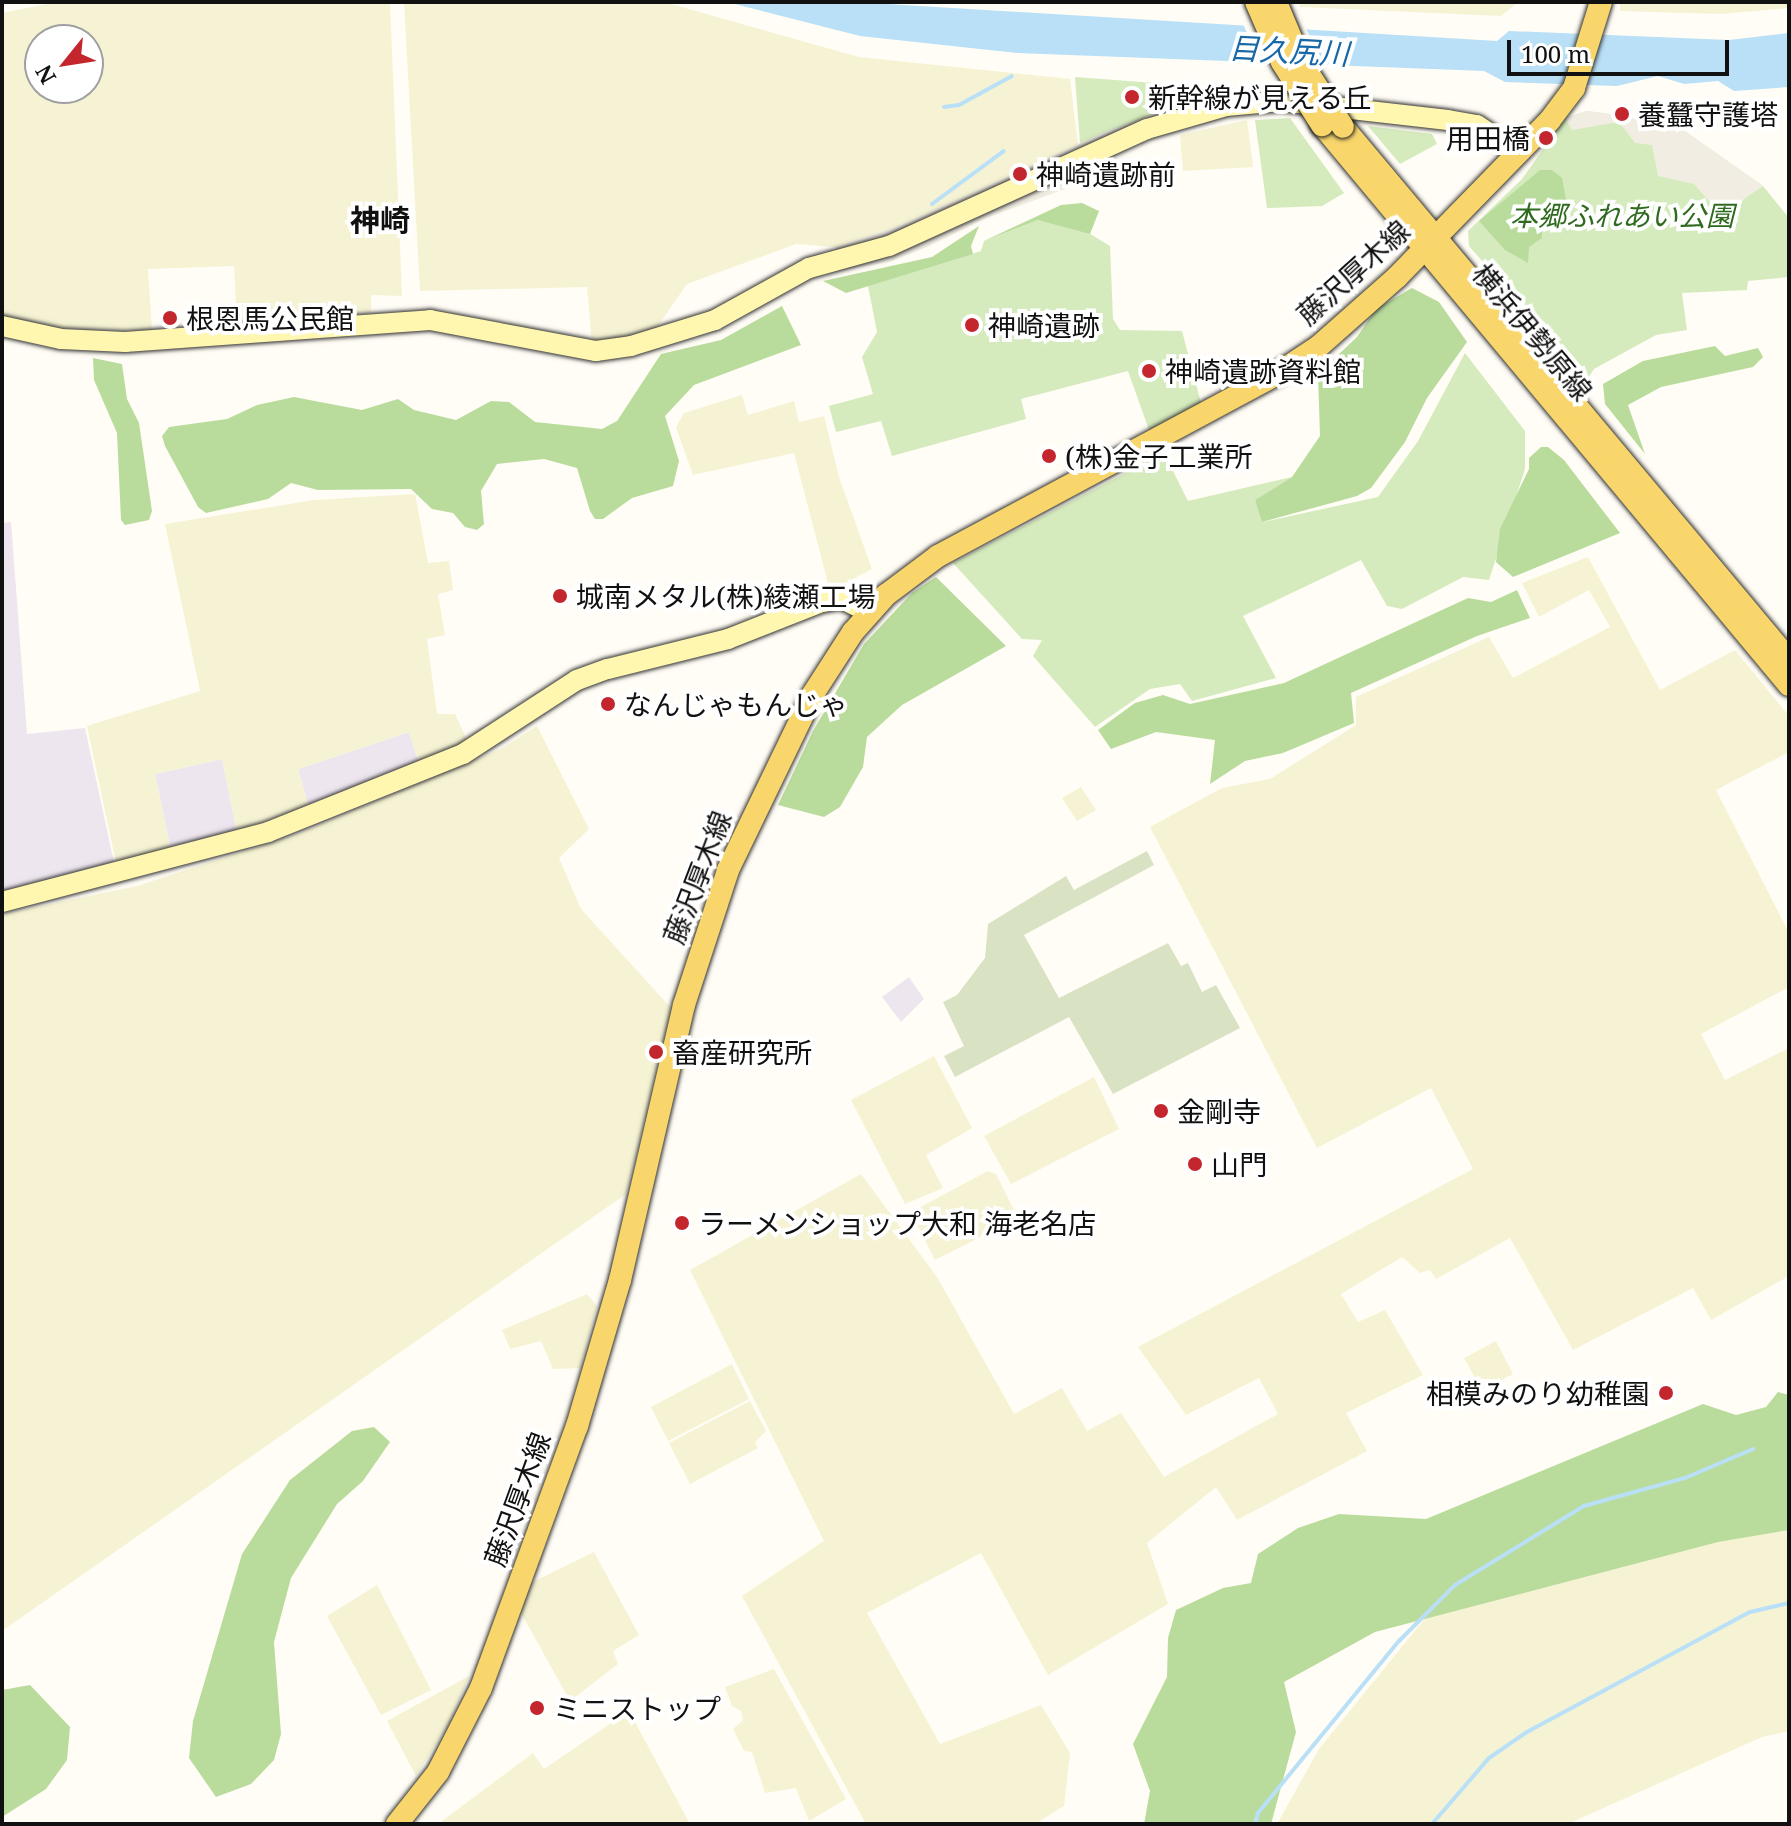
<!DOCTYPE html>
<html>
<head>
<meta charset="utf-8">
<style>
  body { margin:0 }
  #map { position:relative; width:1791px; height:1826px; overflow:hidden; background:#fffdf5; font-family:"Noto Serif","Noto Sans JP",serif }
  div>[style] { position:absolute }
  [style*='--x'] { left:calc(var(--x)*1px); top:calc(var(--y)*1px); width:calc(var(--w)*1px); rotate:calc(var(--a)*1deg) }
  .industrial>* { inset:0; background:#eee6ef }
  .farmland>* { inset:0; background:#f6f3d4 }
  .green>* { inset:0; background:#d5ebbd }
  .forest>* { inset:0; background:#b9dc9c }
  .cemetery>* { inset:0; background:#d9e3c4 }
  .plaza>* { inset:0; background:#f1ede2 }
  .water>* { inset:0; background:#b9e0f7 }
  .pier>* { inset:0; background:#fffdf5 }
  .stream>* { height:4px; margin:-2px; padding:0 2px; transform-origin:2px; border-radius:2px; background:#b9e0f7 }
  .roads { filter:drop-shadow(0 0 2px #333) drop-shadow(0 0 2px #333) }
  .secondary>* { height:20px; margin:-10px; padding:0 10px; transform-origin:10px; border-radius:10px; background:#fff6b0 }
  .primary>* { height:22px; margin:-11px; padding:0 11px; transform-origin:11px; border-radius:11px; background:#f9d66b }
  .bridges { filter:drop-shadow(0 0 2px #222) drop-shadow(0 0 2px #222) }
  .primary-bridge>* { height:22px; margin:-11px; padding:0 11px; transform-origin:11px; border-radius:11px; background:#f9d66b }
  .dots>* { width:22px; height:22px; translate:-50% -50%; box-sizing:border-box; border:4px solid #fff; border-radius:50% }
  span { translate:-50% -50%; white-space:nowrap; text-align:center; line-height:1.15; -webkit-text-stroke:8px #fff; paint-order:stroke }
  .poi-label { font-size:28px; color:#111 }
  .left { translate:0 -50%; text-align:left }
  .right { translate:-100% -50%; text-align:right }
  .park-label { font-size:28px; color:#2f6b1f; font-style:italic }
  .street-label { font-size:28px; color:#111 }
  .water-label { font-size:30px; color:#1768a6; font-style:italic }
  .neighbourhood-label { font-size:30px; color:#111; font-weight:700 }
  .frame { position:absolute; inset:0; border:4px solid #111; pointer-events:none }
  .north { position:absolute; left:24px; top:24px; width:80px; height:80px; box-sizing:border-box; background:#fff; border:2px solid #a0a0a0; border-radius:50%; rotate:240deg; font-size:22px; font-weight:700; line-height:32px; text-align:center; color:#111 }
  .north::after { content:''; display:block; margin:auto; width:28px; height:36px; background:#c4262e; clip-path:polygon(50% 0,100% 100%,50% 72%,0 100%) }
  .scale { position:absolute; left:1507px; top:40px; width:222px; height:36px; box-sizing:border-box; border:4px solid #111; border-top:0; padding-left:10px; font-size:24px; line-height:28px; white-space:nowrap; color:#111; -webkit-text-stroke:6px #fff; paint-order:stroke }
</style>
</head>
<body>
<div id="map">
  <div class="industrial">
    <i style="clip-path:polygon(11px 522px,27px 734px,85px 728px,115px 867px,2px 892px,2px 523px)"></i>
    <i style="clip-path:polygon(409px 732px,419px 763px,308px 805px,298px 769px)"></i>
    <i style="clip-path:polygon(222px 759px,237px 832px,171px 851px,155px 774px)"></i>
    <i style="clip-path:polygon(909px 977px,924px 999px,901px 1022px,882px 997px)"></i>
  </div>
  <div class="farmland">
    <i style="clip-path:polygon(evenodd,57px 2px,390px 2px,402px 296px,371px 295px,371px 313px,237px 324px,234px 266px,148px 269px,152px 331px,36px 327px,2px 316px,2px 13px,57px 2px,40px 40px,88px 40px,88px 88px,40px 88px,40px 40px)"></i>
    <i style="clip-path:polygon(404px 2px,664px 2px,859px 57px,1070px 79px,1078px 145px,906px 223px,836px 247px,796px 244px,687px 284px,655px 330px,592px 344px,587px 287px,420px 291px)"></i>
    <i style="clip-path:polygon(1299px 2px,1518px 2px,1501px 16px,1300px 7px)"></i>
    <i style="clip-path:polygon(1620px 2px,1789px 2px,1789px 8px,1721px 14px,1620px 11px)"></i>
    <i style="clip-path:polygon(1247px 120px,1253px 167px,1183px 171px,1180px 135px)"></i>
    <i style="clip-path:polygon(742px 395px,748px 415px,794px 401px,799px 422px,824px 416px,839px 477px,872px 569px,830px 591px,794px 453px,693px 475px,676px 427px,684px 413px)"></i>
    <i style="clip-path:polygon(415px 494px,428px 563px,449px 561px,453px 590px,438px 594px,445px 635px,427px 639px,437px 714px,455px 714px,468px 742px,419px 763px,409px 732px,298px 769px,308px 805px,237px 832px,222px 759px,155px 774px,171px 851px,116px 863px,87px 726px,200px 691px,165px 524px,314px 500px)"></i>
    <i style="clip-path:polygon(1588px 557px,1660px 690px,1735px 650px,1789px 716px,1789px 752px,1716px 790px,1789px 933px,1789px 987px,1701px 1034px,1725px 1080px,1789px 1048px,1789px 1276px,1711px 1320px,1693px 1288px,1573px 1350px,1510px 1238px,1436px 1279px,1430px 1270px,1420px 1273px,1402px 1257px,1341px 1294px,1358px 1322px,1385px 1310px,1423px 1375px,1346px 1413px,1367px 1451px,1237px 1520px,1216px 1487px,1147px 1543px,1168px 1604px,1048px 1675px,981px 1553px,867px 1613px,940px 1744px,1041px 1705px,1070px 1753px,1064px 1806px,1035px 1824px,866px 1824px,742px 1596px,824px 1541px,690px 1270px,861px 1174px,937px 1277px,1014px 1414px,1062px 1388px,1087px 1431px,1121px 1413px,1164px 1477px,1278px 1414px,1259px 1378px,1186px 1415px,1138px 1347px,1473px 1169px,1431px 1088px,1317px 1148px,1150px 827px,1222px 788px,1270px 779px,1356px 725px,1356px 697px,1489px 637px,1513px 678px,1610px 627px,1589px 590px,1539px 617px,1522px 583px)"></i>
    <i style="clip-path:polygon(537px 726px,589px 829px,559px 858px,581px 909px,671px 1008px,626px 1194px,2px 1631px,2px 914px,137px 886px,300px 833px,501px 749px)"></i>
    <i style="clip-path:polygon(1081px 787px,1096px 810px,1077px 821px,1062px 798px)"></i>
    <i style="clip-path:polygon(934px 1056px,972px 1128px,926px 1155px,943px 1188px,905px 1204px,851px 1100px)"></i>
    <i style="clip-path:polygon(1094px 1077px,1119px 1129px,1011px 1184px,984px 1136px)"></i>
    <i style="clip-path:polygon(988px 1171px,996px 1174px,1018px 1218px,935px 1260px,911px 1212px)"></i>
    <i style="clip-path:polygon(587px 1294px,597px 1306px,580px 1368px,553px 1369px,541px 1341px,510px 1349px,502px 1330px)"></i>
    <i style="clip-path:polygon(1496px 1341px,1513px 1374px,1482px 1390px,1464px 1358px)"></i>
    <i style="clip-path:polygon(732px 1364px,749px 1399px,668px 1441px,651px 1407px)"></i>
    <i style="clip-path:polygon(750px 1401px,766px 1431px,755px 1442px,758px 1448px,690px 1484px,669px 1443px)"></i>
    <i style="clip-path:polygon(1789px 1487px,1789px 1731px,1762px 1737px,1568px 1824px,1277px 1824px,1319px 1749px,1431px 1611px)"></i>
    <i style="clip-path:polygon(594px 1552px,639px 1635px,613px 1651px,618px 1664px,570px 1701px,520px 1611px,531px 1583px)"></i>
    <i style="clip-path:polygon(377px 1585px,431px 1690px,381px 1715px,327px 1616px)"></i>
    <i style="clip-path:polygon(774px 1669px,846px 1799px,809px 1821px,796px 1788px,765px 1793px,752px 1752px,744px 1751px,733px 1729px,743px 1720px,741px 1711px,732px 1706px,725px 1687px)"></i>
    <i style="clip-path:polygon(469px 1676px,450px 1722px,416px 1776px,387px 1721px)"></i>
    <i style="clip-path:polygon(629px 1711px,690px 1824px,438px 1824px,533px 1753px,544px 1769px)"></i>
  </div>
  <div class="green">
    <i style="clip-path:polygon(1075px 77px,1181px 85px,1189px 101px,1080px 143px)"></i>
    <i style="clip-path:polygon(1587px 111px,1672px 122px,1763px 186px,1789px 218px,1789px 277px,1748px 281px,1747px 290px,1682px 293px,1687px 330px,1656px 335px,1594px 369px,1586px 381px,1469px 246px,1468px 231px,1522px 179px,1565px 118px)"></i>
    <i style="clip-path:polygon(1290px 118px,1344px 193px,1322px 206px,1267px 208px,1255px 120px)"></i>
    <i style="clip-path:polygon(1368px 126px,1432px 134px,1437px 144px,1400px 164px)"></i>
    <i style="clip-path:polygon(1038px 220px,1082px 229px,1110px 246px,1113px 319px,1120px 330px,1182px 331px,1201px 403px,1149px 430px,1128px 371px,1021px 399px,1026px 419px,892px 456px,881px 421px,836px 432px,829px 406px,873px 394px,862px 357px,877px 332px,868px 286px,981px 251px,984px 241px)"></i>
    <i style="clip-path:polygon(1465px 353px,1525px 431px,1525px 469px,1489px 580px,1463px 577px,1402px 609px,1387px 606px,1361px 560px,1243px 616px,1276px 678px,1192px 701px,1180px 684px,1150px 689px,1095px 727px,1033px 656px,1042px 640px,1022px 639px,953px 563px,1164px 453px,1188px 501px,1292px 477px,1255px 500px,1263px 522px,1378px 497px,1418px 441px)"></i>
  </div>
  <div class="forest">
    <i style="clip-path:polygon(1540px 170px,1552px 170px,1562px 178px,1567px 205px,1557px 219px,1542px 228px,1542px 238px,1529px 247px,1528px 263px,1505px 250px,1479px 221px)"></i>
    <i style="clip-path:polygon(1082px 203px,1099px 211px,1090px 234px,1038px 220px,984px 241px,1061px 205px)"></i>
    <i style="clip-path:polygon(979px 226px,971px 246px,973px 254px,846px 293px,823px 281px,932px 257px)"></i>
    <i style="clip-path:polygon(1412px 288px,1439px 302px,1467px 342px,1427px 398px,1405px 442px,1371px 488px,1357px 496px,1262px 522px,1255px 500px,1292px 477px,1320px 436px,1318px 374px,1357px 337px,1376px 309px)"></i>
    <i style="clip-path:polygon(782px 306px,801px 345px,694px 385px,665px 416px,679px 461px,673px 486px,632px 498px,603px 519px,595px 519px,590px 511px,577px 468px,544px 459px,497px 464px,481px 491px,484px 524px,477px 530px,465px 527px,453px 513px,432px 509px,411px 489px,318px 490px,291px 483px,268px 499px,206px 513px,198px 507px,165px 446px,162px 436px,169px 427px,227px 419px,257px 405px,294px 397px,362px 410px,398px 399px,414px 410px,456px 420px,491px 401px,509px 402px,535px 422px,602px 429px,617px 421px,661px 354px,721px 340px)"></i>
    <i style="clip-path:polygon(1715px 346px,1725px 356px,1758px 348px,1763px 357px,1753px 367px,1661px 387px,1628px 405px,1645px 454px,1605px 404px,1603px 384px,1643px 361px)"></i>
    <i style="clip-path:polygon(93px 358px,122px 364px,127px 399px,139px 423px,152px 511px,149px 520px,125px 525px,121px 520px,117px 433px,94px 380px)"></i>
    <i style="clip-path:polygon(1541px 447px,1548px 447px,1564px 460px,1620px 533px,1513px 577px,1496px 562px,1500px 529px,1529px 469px,1529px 458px)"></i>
    <i style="clip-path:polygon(936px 577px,1006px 646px,902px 705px,867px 737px,863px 767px,840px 807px,824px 817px,778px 805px,813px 731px,864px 644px,912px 593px)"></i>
    <i style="clip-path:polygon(1517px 590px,1530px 618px,1477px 636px,1351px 693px,1354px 723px,1283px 753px,1245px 761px,1210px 784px,1215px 740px,1156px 732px,1111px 749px,1098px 730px,1135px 703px,1163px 695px,1190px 704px,1284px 683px,1468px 598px,1491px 602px)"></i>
    <i style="clip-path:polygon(1778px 1392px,1789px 1395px,1789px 1530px,1718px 1542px,1375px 1632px,1284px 1682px,1296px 1732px,1271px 1824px,1144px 1824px,1150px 1791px,1133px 1744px,1167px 1677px,1168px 1638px,1176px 1610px,1223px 1588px,1251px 1583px,1258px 1554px,1298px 1528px,1339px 1514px,1426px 1519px,1703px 1404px,1736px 1415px,1766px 1407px)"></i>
    <i style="clip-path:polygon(374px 1427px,390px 1442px,363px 1481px,337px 1504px,291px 1578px,274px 1642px,281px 1734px,274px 1760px,251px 1784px,216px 1797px,189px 1758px,193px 1721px,242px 1554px,290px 1480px,352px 1431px)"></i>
    <i style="clip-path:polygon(30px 1685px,70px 1727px,67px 1760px,46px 1789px,2px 1817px,2px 1690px)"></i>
  </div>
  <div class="cemetery">
    <i style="clip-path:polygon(1147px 851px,1154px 865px,1024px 935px,1059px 998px,1168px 943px,1181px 966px,1188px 963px,1202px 992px,1216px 985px,1240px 1028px,1113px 1094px,1069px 1017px,955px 1077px,944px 1056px,964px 1046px,943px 1002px,957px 995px,985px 958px,988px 924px,1066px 876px,1074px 890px)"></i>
  </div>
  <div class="plaza">
    <i style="clip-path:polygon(1204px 88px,1207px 103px,911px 228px,837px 253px,836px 247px,906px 223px,1105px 132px,1192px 100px,1190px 89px)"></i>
    <i style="clip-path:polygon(1587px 111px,1672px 122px,1763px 186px,1721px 215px,1694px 184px,1658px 176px,1652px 145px,1635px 143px,1619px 122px,1572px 130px,1565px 118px)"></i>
    <i style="clip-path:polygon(1068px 176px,1065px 189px,986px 218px,927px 247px,889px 262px,821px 274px)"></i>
  </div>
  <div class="water">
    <i style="clip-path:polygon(727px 2px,854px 2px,1497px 41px,1509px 31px,1729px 40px,1789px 33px,1789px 87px,1734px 91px,1718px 81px,1684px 84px,1658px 76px,1617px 86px,1505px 82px,1484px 71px,1017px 53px,860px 36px)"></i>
  </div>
  <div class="pier">
    <i style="clip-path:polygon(1243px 24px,1305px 27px,1327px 69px,1262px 66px)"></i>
  </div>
  <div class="stream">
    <i style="--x:944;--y:107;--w:15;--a:-8"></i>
    <i style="--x:959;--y:105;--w:60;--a:-28.7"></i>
    <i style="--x:932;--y:204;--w:89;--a:-36.4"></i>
    <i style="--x:1255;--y:1824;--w:11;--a:-75"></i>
    <i style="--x:1258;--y:1813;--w:222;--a:-50.7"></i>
    <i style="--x:1399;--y:1641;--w:79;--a:-45"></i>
    <i style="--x:1455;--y:1585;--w:151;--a:-31.5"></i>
    <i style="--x:1584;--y:1506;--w:105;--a:-15.5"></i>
    <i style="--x:1685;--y:1478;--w:74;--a:-23.1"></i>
    <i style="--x:1432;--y:1824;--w:87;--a:-49.2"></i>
    <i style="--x:1489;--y:1758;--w:46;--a:-34.4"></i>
    <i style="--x:1527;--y:1732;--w:253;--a:-28.3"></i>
    <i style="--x:1750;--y:1612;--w:40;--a:-13"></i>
  </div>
  <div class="roads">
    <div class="secondary">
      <i style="--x:2;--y:326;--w:60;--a:12.4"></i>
      <i style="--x:61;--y:339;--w:64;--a:2.7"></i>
      <i style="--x:125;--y:342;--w:306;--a:-4.1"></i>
      <i style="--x:430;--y:320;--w:169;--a:10.6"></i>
      <i style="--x:596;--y:351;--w:35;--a:-8"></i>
      <i style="--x:631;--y:346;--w:88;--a:-17.2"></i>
      <i style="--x:715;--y:320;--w:107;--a:-29"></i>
      <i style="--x:809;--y:268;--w:83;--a:-15.4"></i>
      <i style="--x:889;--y:246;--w:283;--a:-24.4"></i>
      <i style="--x:1147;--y:129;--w:82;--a:-16.2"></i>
      <i style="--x:1226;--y:106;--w:55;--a:-5.2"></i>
      <i style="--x:1281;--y:101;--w:168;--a:6.5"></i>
      <i style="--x:1448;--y:120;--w:29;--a:10"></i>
      <i style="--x:1477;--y:125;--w:50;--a:33.7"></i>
      <i style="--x:2;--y:902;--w:275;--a:-14.7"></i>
      <i style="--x:268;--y:832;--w:210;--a:-21.8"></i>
      <i style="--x:463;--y:754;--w:136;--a:-33"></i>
      <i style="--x:577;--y:680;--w:33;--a:-20"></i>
      <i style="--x:608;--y:669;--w:124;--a:-14"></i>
      <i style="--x:728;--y:639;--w:101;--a:-21.5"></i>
      <i style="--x:822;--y:602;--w:20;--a:-9"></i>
      <i style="--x:842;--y:599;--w:30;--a:26"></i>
    </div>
    <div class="primary">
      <i style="--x:1322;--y:125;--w:729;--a:50.17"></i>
      <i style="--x:1343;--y:127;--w:695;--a:50.08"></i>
      <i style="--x:397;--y:1824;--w:66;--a:-51.7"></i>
      <i style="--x:438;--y:1772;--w:94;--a:-62.9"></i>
      <i style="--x:481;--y:1688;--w:279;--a:-69.9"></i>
      <i style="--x:577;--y:1426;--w:152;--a:-73.6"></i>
      <i style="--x:620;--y:1280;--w:282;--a:-76.9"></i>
      <i style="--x:684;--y:1005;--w:142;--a:-71.9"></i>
      <i style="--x:728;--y:870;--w:195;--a:-64.2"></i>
      <i style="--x:813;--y:694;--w:74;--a:-57.2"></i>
      <i style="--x:853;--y:632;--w:50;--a:-48.3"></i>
      <i style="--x:886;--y:595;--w:65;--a:-36.9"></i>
      <i style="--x:938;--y:556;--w:385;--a:-28.2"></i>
      <i style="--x:1277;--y:374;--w:49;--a:-33.4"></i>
      <i style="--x:1318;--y:347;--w:106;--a:-41.5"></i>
      <i style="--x:1397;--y:277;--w:219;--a:-45.7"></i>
      <i style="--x:1550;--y:120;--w:40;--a:-53"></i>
      <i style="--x:1574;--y:88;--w:90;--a:-72.6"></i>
    </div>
  </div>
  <div class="bridges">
    <div class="primary-bridge">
      <i style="--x:1256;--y:2;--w:65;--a:66.6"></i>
      <i style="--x:1282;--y:62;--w:75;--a:57.6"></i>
      <i style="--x:1276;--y:2;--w:65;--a:67.4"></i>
      <i style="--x:1301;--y:62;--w:77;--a:57.1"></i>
    </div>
  </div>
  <div class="dots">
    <i style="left:1132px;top:97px;background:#c4262e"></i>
    <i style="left:1622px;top:114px;background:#c4262e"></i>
    <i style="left:1546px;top:138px;background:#c4262e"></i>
    <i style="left:1020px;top:174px;background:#c4262e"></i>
    <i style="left:170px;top:318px;background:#c4262e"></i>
    <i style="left:972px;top:325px;background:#c4262e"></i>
    <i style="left:1149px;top:371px;background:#c4262e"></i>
    <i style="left:1049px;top:456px;background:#c4262e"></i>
    <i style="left:560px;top:596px;background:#c4262e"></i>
    <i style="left:608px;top:704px;background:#c4262e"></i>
    <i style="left:656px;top:1052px;background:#c4262e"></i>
    <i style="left:1161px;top:1111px;background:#c4262e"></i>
    <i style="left:1195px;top:1164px;background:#c4262e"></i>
    <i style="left:682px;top:1223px;background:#c4262e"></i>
    <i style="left:1666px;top:1393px;background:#c4262e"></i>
    <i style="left:537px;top:1708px;background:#c4262e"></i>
  </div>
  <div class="poi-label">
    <span class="left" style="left:1148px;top:97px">新幹線が見える丘</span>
    <span class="left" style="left:1638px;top:114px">養蠶守護塔</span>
    <span class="right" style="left:1530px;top:138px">用田橋</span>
    <span class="left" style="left:1036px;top:174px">神崎遺跡前</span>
    <span class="left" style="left:186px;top:318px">根恩馬公民館</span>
    <span class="left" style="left:988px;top:325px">神崎遺跡</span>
    <span class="left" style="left:1165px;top:371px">神崎遺跡資料館</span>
    <span class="left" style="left:1065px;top:456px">(株)金子工業所</span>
    <span class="left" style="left:576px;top:596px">城南メタル(株)綾瀬工場</span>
    <span class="left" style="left:624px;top:704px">なんじゃもんじゃ</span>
    <span class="left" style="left:672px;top:1052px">畜産研究所</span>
    <span class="left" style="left:1177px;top:1111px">金剛寺</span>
    <span class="left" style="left:1211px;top:1164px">山門</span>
    <span class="left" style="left:698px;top:1223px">ラーメンショップ大和 海老名店</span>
    <span class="right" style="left:1650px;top:1393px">相模みのり幼稚園</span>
    <span class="left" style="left:553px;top:1708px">ミニストップ</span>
  </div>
  <div class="park-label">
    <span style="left:1622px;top:215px">本郷ふれあい公園</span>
  </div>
  <div class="street-label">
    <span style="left:1353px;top:272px;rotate:-42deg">藤沢厚木線</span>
    <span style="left:1533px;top:332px;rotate:50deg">横浜伊勢原線</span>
    <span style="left:697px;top:877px;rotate:-69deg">藤沢厚木線</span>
    <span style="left:517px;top:1499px;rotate:-70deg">藤沢厚木線</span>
  </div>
  <div class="water-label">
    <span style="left:1289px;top:51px;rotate:3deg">目久尻川</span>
  </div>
  <div class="neighbourhood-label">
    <span style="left:380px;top:220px">神崎</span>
  </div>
  <div class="frame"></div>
  <div class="north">N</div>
  <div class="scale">100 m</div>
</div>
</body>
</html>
